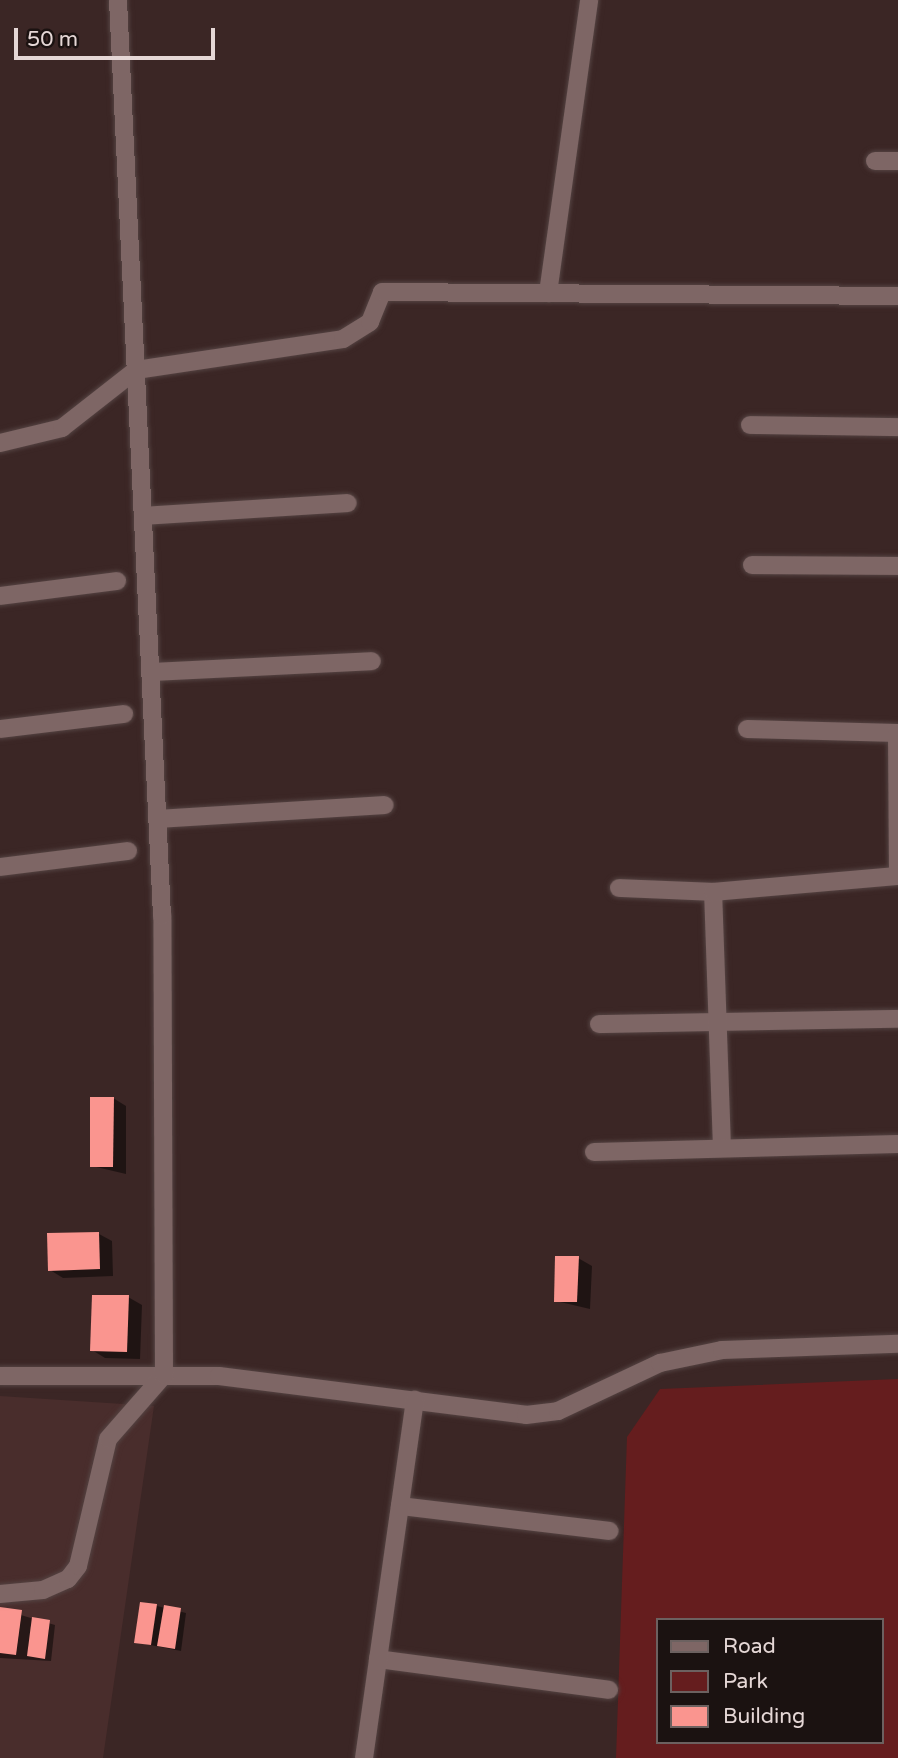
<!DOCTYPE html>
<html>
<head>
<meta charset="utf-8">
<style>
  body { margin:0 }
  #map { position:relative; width:898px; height:1758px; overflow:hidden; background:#3b2625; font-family:"Varela Round",sans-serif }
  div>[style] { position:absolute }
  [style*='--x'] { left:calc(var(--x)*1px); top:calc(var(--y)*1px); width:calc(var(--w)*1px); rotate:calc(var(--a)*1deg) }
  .built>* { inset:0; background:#492d2c }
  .green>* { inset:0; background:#651d1e }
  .shadow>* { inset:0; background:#0007 }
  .building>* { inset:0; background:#fa958f }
  .roads { filter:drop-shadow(0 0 2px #544342) drop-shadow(0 0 2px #544342) }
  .minor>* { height:18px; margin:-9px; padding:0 9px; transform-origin:9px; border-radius:9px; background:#7e6665 }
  span { translate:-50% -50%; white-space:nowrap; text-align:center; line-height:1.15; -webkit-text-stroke:7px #1b1211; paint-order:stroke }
  .legend { position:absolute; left:656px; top:1618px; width:228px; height:126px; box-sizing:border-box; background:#1b1211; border:2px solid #6c6160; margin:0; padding:9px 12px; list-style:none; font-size:21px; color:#e5d7d6 }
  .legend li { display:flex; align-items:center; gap:14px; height:35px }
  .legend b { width:35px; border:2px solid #6c6160 }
  .scale { position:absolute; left:14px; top:28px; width:201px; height:32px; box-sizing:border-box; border:4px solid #e5d7d6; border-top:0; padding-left:9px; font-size:21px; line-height:24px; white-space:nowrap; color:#e5d7d6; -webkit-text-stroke:5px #1b1211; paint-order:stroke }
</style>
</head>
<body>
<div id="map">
  <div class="built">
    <i style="clip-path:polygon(0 1396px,154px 1406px,103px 1758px,0 1758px)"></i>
  </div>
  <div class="green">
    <i style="clip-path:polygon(evenodd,898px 1379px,898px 1758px,616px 1758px,627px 1437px,660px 1389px,898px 1379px,658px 1620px,882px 1620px,882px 1742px,658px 1742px,658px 1620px)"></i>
  </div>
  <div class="shadow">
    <i style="clip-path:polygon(113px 1098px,126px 1106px,126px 1174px,92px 1166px)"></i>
    <i style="clip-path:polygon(99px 1234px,112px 1241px,113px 1276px,63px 1278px,50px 1270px)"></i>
    <i style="clip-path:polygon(578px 1258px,592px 1266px,590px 1309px,556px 1301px)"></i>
    <i style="clip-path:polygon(128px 1297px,142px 1305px,140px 1359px,105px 1358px,92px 1350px)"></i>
    <i style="clip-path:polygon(157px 1606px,186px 1613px,181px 1651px,135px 1642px)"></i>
    <i style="clip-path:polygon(0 1609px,55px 1625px,51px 1661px,0 1658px)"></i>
  </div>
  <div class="building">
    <i style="clip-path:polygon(90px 1097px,114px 1097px,113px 1167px,90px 1167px)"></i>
    <i style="clip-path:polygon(99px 1232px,100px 1269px,48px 1271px,47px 1233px)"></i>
    <i style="clip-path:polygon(555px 1256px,579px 1256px,577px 1302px,554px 1302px)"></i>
    <i style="clip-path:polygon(92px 1295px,129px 1295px,127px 1352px,90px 1351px)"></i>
    <i style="clip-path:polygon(140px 1602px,157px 1604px,151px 1645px,134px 1643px)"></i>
    <i style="clip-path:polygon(164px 1605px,181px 1608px,175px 1649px,157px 1646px)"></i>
    <i style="clip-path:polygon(0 1607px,22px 1610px,16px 1655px,0 1653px)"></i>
    <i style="clip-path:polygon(32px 1617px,50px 1620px,45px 1659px,27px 1656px)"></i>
  </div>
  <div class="roads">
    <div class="minor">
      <i style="--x:875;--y:161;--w:23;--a:0"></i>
      <i style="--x:548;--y:293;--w:296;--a:-82"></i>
      <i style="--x:750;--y:425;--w:148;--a:0.8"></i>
      <i style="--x:0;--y:443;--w:64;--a:-13.6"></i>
      <i style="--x:62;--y:428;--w:94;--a:-38.1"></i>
      <i style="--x:136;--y:370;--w:209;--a:-8.5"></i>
      <i style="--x:343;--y:339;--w:32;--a:-32"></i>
      <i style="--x:370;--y:322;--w:32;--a:-68"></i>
      <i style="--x:382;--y:292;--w:516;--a:0.44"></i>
      <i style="--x:143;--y:516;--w:205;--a:-3.6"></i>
      <i style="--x:752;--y:565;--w:146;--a:0.4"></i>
      <i style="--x:0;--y:596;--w:118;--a:-7.3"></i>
      <i style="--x:151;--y:672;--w:221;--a:-2.8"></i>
      <i style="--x:0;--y:729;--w:125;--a:-6.9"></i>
      <i style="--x:747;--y:729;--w:151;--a:1.5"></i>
      <i style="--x:897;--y:733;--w:143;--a:89.6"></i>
      <i style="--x:158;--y:819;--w:227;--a:-3.5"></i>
      <i style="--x:0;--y:867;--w:129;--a:-7.1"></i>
      <i style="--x:619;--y:888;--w:94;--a:2.4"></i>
      <i style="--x:599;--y:1024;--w:299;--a:-1"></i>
      <i style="--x:722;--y:1148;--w:256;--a:-92"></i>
      <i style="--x:713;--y:892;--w:184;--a:-5"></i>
      <i style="--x:594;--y:1152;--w:304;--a:-1.5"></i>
      <i style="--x:0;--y:1376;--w:219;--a:0"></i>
      <i style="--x:219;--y:1376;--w:309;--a:7.2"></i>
      <i style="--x:526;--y:1415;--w:32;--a:-7"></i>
      <i style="--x:558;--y:1411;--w:113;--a:-25.2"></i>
      <i style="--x:660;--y:1363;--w:63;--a:-11.8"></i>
      <i style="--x:722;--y:1350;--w:176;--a:-2"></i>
      <i style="--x:400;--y:1506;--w:211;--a:6.8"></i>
      <i style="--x:0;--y:1594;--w:43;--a:-5.3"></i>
      <i style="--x:43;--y:1590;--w:27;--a:-24"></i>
      <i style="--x:68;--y:1579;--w:16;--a:-52"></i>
      <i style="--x:78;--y:1566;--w:130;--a:-76.7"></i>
      <i style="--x:108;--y:1439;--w:85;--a:-48.8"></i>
      <i style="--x:164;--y:1375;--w:459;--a:-90.2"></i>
      <i style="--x:162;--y:916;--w:917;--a:-92.75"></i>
      <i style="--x:378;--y:1659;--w:233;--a:7.6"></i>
      <i style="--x:364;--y:1758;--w:362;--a:-81.9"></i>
    </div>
  </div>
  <ul class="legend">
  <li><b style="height:9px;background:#7e6665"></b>Road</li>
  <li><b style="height:19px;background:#651d1e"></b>Park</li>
  <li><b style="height:19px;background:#fa958f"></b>Building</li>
  </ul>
  <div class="scale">50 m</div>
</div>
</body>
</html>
